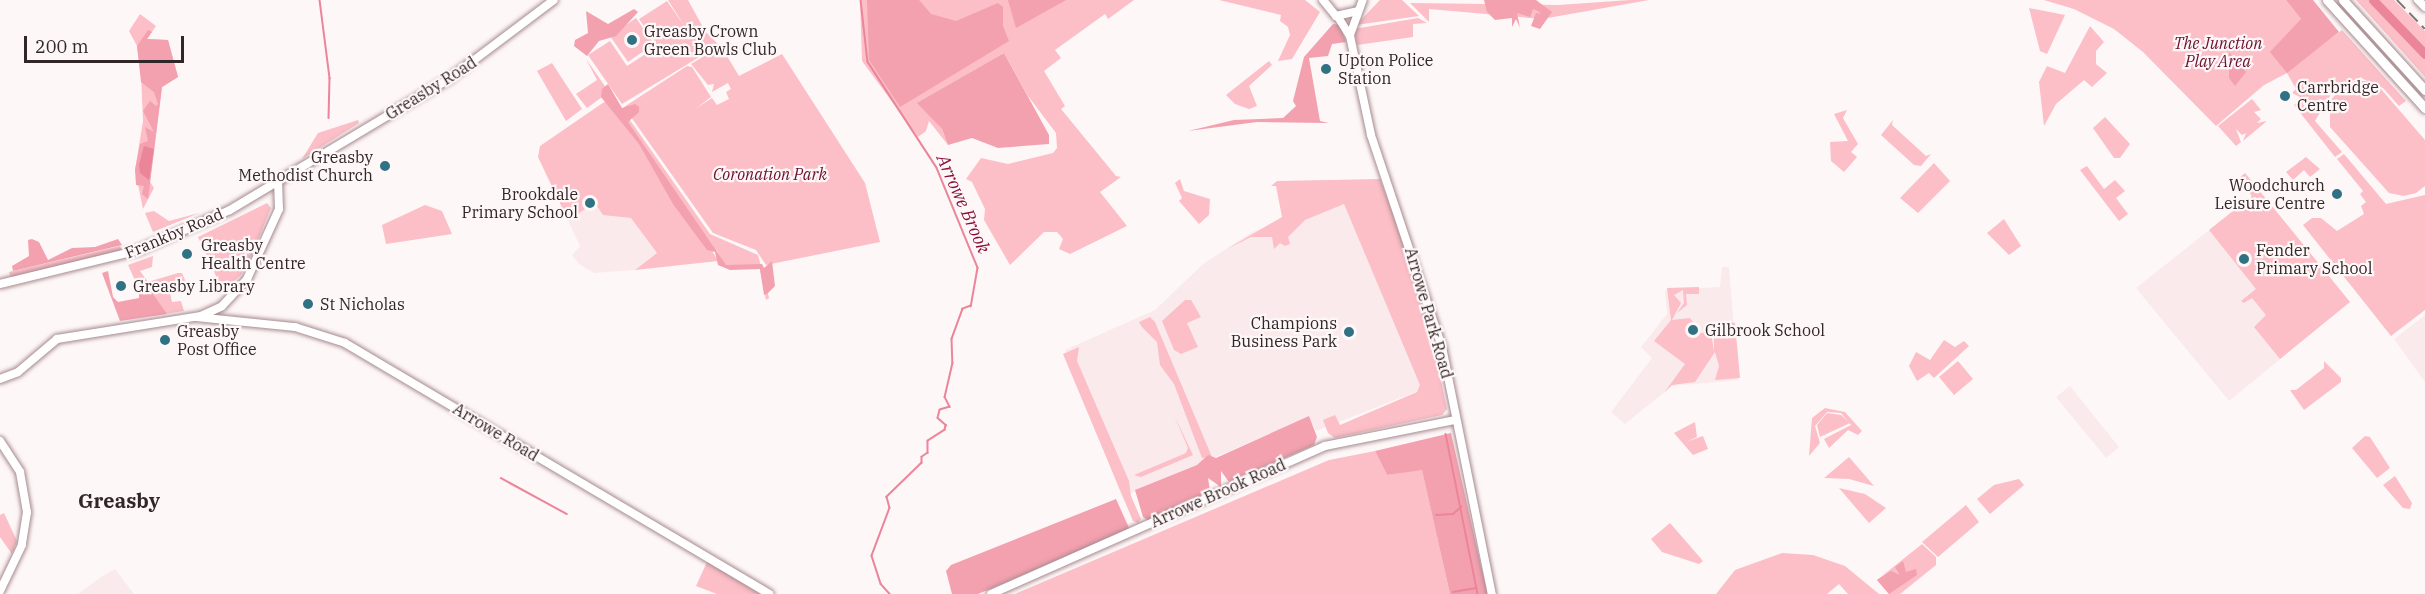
<!DOCTYPE html>
<html>
<head>
<meta charset="utf-8">
<style>
  body { margin:0 }
  #map { position:relative; width:2425px; height:594px; overflow:hidden; background:#fef7f8; font-family:"IBM Plex Serif",serif }
  div>[style] { position:absolute }
  [style*='--x'] { left:calc(var(--x)*1px); top:calc(var(--y)*1px); width:calc(var(--w)*1px); rotate:calc(var(--a)*1deg) }
  .built>* { inset:0; background:#faeaec }
  .green>* { inset:0; background:#fcbec7 }
  .forest>* { inset:0; background:#f3a0af }
  .water>* { inset:0; background:#eb8599 }
  .stream>* { height:1.5px; margin:-0.75px; padding:0 0.75px; transform-origin:0.75px; border-radius:0.75px; background:#eb8599 }
  .river>* { height:9px; margin:-4.5px; padding:0 4.5px; transform-origin:4.5px; border-radius:4.5px; background:#eb8599 }
  .roads { filter:drop-shadow(0 0 2px #a68a8e) drop-shadow(0 0 2px #a68a8e) }
  .secondary>* { height:8px; margin:-4px; padding:0 4px; transform-origin:4px; border-radius:4px; background:#fff }
  .primary>* { height:8px; margin:-4px; padding:0 4px; transform-origin:4px; border-radius:4px; background:#fff }
  .highway>* { height:9px; margin:-4.5px; padding:0 4.5px; transform-origin:4.5px; border-radius:4.5px; background:#fff }
  .rail>* { height:1.5px; margin-top:-0.75px; transform-origin:0; background:repeating-linear-gradient(90deg,#7c7374 0 12px,transparent 0 18px) }
  .dots>* { width:16px; height:16px; translate:-50% -50%; box-sizing:border-box; border:3px solid #fef7f8; border-radius:50% }
  span { translate:-50% -50%; white-space:nowrap; text-align:center; line-height:1.15; -webkit-text-stroke:4.5px #fef7f8; paint-order:stroke }
  .poi-label { font-size:16px; color:#312628 }
  .left { translate:0 -50%; text-align:left }
  .right { translate:-100% -50%; text-align:right }
  .park-label { font-size:16px; color:#6b102d; font-style:italic }
  .street-label { font-size:16px; color:#312628 }
  .water-label { font-size:18px; color:#890f3a; font-style:italic }
  .quarter-label { font-size:20px; color:#312628; font-weight:700 }
  .scale { position:absolute; left:24px; top:36px; width:160px; height:27px; box-sizing:border-box; border:3px solid #312628; border-top:0; padding-left:8px; font-size:18px; line-height:21px; white-space:nowrap; color:#312628; -webkit-text-stroke:4px #fef7f8; paint-order:stroke }
</style>
</head>
<body>
<div id="map">
  <div class="built">
    <i style="clip-path:polygon(540px 146px,631px 217px,657px 253px,635px 270px,594px 273px,579px 264px,572px 255px,580px 246px,538px 157px)"></i>
    <i style="clip-path:polygon(2245px 173px,2350px 302px,2229px 401px,2136px 288px,2252px 196px,2238px 179px)"></i>
    <i style="clip-path:polygon(1342px 197px,1395px 325px,1404px 322px,1423px 389px,1316px 431px,1309px 417px,1122px 497px,1065px 350px,1155px 310px,1203px 264px,1252px 232px)"></i>
    <i style="clip-path:polygon(1722px 267px,1729px 267px,1738px 380px,1672px 386px,1625px 424px,1611px 412px,1652px 358px,1641px 347px,1667px 314px,1665px 290px,1720px 287px)"></i>
    <i style="clip-path:polygon(2425px 315px,2425px 382px,2394px 339px)"></i>
    <i style="clip-path:polygon(2070px 386px,2119px 447px,2106px 458px,2056px 397px)"></i>
    <i style="clip-path:polygon(115px 569px,134px 594px,78px 594px,101px 577px)"></i>
  </div>
  <div class="green">
    <i style="clip-path:polygon(668px 0,688px 0,705px 31px,719px 45px,622px 104px,588px 55px,610px 41px,627px 66px,658px 46px,639px 19px,667px 1px,685px 27px)"></i>
    <i style="clip-path:polygon(860px 0,1134px 0,1108px 19px,1105px 14px,1055px 50px,1061px 58px,1044px 71px,1065px 106px,1061px 109px,1116px 176px,1121px 177px,1100px 192px,1127px 226px,1070px 254px,1059px 249px,1063px 239px,1057px 232px,1044px 232px,1010px 265px,984px 220px,985px 209px,972px 182px,966px 179px,981px 158px,1008px 164px,1053px 153px,1057px 148px,1056px 133px,1028px 96px,1004px 53px,918px 103px,942px 129px,948px 145px,929px 121px,926px 131px,918px 137px,862px 61px)"></i>
    <i style="clip-path:polygon(1219px 0,1305px 0,1320px 12px,1292px 59px,1278px 61px,1290px 35px,1288px 27px,1280px 21px,1281px 15px)"></i>
    <i style="clip-path:polygon(1380px 0,1402px 0,1419px 16px,1356px 25px)"></i>
    <i style="clip-path:polygon(1630px 0,1649px 0,1542px 19px,1429px 9px,1429px 22px,1410px 3px,1558px 5px)"></i>
    <i style="clip-path:polygon(2044px 0,2286px 0,2301px 19px,2287px 72px,2342px 30px,2406px 101px,2399px 106px,2383px 88px,2361px 78px,2336px 86px,2315px 121px,2342px 152px,2335px 157px,2294px 105px,2302px 98px,2292px 93px,2296px 89px,2287px 73px,2264px 85px,2216px 126px,2143px 52px,2114px 29px,2074px 9px)"></i>
    <i style="clip-path:polygon(2356px 0,2394px 0,2425px 31px,2425px 77px)"></i>
    <i style="clip-path:polygon(2029px 8px,2065px 15px,2047px 54px,2040px 51px)"></i>
    <i style="clip-path:polygon(140px 14px,156px 26px,147px 39px,168px 40px,178px 77px,162px 87px,150px 182px,154px 188px,143px 209px,135px 170px,143px 121px,141px 75px,137px 46px,129px 31px)"></i>
    <i style="clip-path:polygon(636px 18px,654px 44px,628px 62px,610px 36px)"></i>
    <i style="clip-path:polygon(1418px 18px,1427px 23px,1413px 24px,1413px 37px,1357px 45px,1354px 29px)"></i>
    <i style="clip-path:polygon(2090px 26px,2104px 42px,2096px 51px,2096px 64px,2107px 73px,2092px 87px,2084px 80px,2056px 104px,2044px 126px,2039px 82px,2047px 66px,2065px 73px)"></i>
    <i style="clip-path:polygon(721px 46px,739px 76px,782px 54px,865px 183px,880px 242px,766px 265px,756px 250px,713px 233px,624px 107px,687px 66px,692px 67px,711px 97px,695px 109px,712px 98px,717px 105px,729px 99px,726px 92px,731px 89px,728px 83px,712px 92px,714px 84px,708px 85px,691px 64px)"></i>
    <i style="clip-path:polygon(586px 59px,609px 92px,587px 108px,576px 94px,597px 80px)"></i>
    <i style="clip-path:polygon(1269px 61px,1272px 65px,1249px 86px,1257px 106px,1249px 109px,1235px 104px,1226px 95px)"></i>
    <i style="clip-path:polygon(552px 63px,582px 109px,566px 121px,537px 71px)"></i>
    <i style="clip-path:polygon(2355px 81px,2367px 81px,2381px 89px,2425px 140px,2425px 186px,2416px 193px,2404px 196px,2389px 193px,2330px 127px,2330px 101px,2342px 87px)"></i>
    <i style="clip-path:polygon(613px 96px,710px 234px,758px 255px,769px 298px,766px 300px,759px 265px,725px 267px,717px 251px,711px 249px,718px 261px,635px 270px,657px 253px,631px 218px,603px 215px,595px 203px,568px 220px,538px 157px,540px 146px)"></i>
    <i style="clip-path:polygon(2252px 99px,2261px 110px,2254px 112px,2261px 119px,2257px 123px,2267px 121px,2243px 141px,2246px 133px,2242px 135px,2236px 129px,2241px 142px,2236px 146px,2218px 126px)"></i>
    <i style="clip-path:polygon(1847px 110px,1843px 118px,1858px 144px,1851px 152px,1857px 157px,1844px 172px,1831px 161px,1830px 142px,1848px 141px,1834px 114px)"></i>
    <i style="clip-path:polygon(2105px 117px,2130px 144px,2120px 158px,2114px 158px,2093px 128px)"></i>
    <i style="clip-path:polygon(358px 120px,359px 123px,302px 159px,318px 133px)"></i>
    <i style="clip-path:polygon(1893px 120px,1892px 125px,1926px 156px,1931px 154px,1921px 166px,1914px 165px,1881px 135px)"></i>
    <i style="clip-path:polygon(2344px 154px,2386px 204px,2425px 195px,2425px 310px,2391px 336px,2303px 225px,2312px 218px,2321px 218px,2337px 231px,2364px 214px,2361px 206px,2366px 202px,2360px 194px,2363px 191px,2337px 159px)"></i>
    <i style="clip-path:polygon(2306px 157px,2320px 169px,2310px 177px,2304px 170px,2293px 180px,2286px 172px)"></i>
    <i style="clip-path:polygon(1934px 163px,1950px 181px,1918px 213px,1900px 198px)"></i>
    <i style="clip-path:polygon(2087px 166px,2104px 189px,2115px 180px,2125px 191px,2116px 198px,2128px 214px,2119px 221px,2080px 170px)"></i>
    <i style="clip-path:polygon(2245px 173px,2350px 302px,2280px 359px,2254px 327px,2266px 315px,2252px 298px,2244px 303px,2241px 301px,2256px 289px,2209px 230px,2252px 196px,2238px 179px)"></i>
    <i style="clip-path:polygon(1180px 179px,1184px 191px,1210px 199px,1209px 215px,1199px 224px,1179px 201px,1182px 198px,1175px 183px)"></i>
    <i style="clip-path:polygon(1380px 179px,1421px 287px,1447px 409px,1442px 415px,1335px 438px,1328px 433px,1323px 420px,1335px 415px,1340px 425px,1417px 392px,1420px 385px,1344px 204px,1305px 220px,1288px 237px,1290px 244px,1285px 246px,1280px 243px,1274px 249px,1272px 237px,1251px 237px,1227px 249px,1282px 217px,1276px 186px,1271px 186px,1277px 181px)"></i>
    <i style="clip-path:polygon(267px 203px,271px 208px,252px 254px,241px 275px,223px 291px,198px 237px)"></i>
    <i style="clip-path:polygon(425px 205px,442px 211px,452px 234px,386px 244px,382px 225px)"></i>
    <i style="clip-path:polygon(154px 211px,169px 221px,199px 213px,153px 232px,145px 213px)"></i>
    <i style="clip-path:polygon(2004px 219px,2021px 246px,2009px 255px,1987px 233px)"></i>
    <i style="clip-path:polygon(120px 246px,122px 251px,11px 278px,9px 272px)"></i>
    <i style="clip-path:polygon(153px 256px,152px 267px,140px 271px,148px 282px,138px 287px,128px 265px)"></i>
    <i style="clip-path:polygon(178px 273px,182px 273px,189px 289px,183px 291px,181px 285px,169px 288px,172px 302px,181px 301px,184px 311px,152px 316px,139px 291px,151px 281px)"></i>
    <i style="clip-path:polygon(1699px 287px,1699px 294px,1686px 294px,1687px 305px,1677px 313px,1684px 303px,1683px 290px,1674px 295px,1681px 303px,1672px 320px,1690px 318px,1701px 333px,1711px 333px,1714px 352px,1714px 332px,1722px 329px,1723px 321px,1735px 323px,1740px 378px,1715px 380px,1719px 366px,1715px 352px,1695px 382px,1672px 385px,1664px 393px,1685px 364px,1654px 341px,1671px 320px,1667px 288px)"></i>
    <i style="clip-path:polygon(1185px 300px,1191px 300px,1201px 317px,1187px 323px,1198px 347px,1181px 354px,1174px 350px,1162px 321px)"></i>
    <i style="clip-path:polygon(1150px 317px,1155px 322px,1212px 457px,1202px 458px,1174px 384px,1160px 365px,1157px 342px,1142px 327px,1139px 322px)"></i>
    <i style="clip-path:polygon(1944px 340px,1955px 347px,1964px 341px,1969px 346px,1934px 378px,1929px 373px,1917px 381px,1909px 366px,1916px 352px,1930px 360px)"></i>
    <i style="clip-path:polygon(1079px 347px,1077px 361px,1129px 481px,1131px 496px,1141px 519px,1138px 523px,1133px 521px,1063px 354px)"></i>
    <i style="clip-path:polygon(1958px 361px,1973px 379px,1954px 395px,1939px 377px)"></i>
    <i style="clip-path:polygon(2324px 361px,2341px 378px,2341px 382px,2304px 410px,2290px 390px,2296px 390px,2324px 368px)"></i>
    <i style="clip-path:polygon(1825px 408px,1845px 412px,1862px 431px,1858px 435px,1848px 430px,1829px 448px,1824px 439px,1851px 425px,1841px 413px,1827px 412px,1815px 426px,1820px 443px,1809px 456px,1812px 418px)"></i>
    <i style="clip-path:polygon(1827px 413px,1841px 415px,1850px 423px,1820px 437px,1817px 425px)"></i>
    <i style="clip-path:polygon(1174px 415px,1193px 455px,1141px 477px,1134px 475px,1186px 453px,1188px 448px)"></i>
    <i style="clip-path:polygon(1695px 422px,1697px 437px,1686px 442px,1703px 436px,1708px 449px,1693px 455px,1674px 433px)"></i>
    <i style="clip-path:polygon(2365px 436px,2370px 437px,2390px 468px,2377px 478px,2352px 448px)"></i>
    <i style="clip-path:polygon(1375px 451px,1387px 475px,1422px 469px,1450px 594px,1015px 594px,1329px 460px)"></i>
    <i style="clip-path:polygon(1849px 457px,1874px 486px,1849px 479px,1824px 478px)"></i>
    <i style="clip-path:polygon(2395px 476px,2412px 503px,2410px 509px,2403px 508px,2383px 485px)"></i>
    <i style="clip-path:polygon(2019px 479px,2024px 485px,1990px 514px,1977px 499px,1994px 485px)"></i>
    <i style="clip-path:polygon(1839px 488px,1865px 494px,1886px 508px,1869px 523px)"></i>
    <i style="clip-path:polygon(1966px 505px,1979px 522px,1938px 557px,1922px 542px)"></i>
    <i style="clip-path:polygon(4px 513px,17px 541px,12px 554px,0 537px,0 515px)"></i>
    <i style="clip-path:polygon(1670px 523px,1703px 561px,1699px 564px,1662px 552px,1651px 539px)"></i>
    <i style="clip-path:polygon(1922px 544px,1936px 557px,1936px 565px,1900px 594px,1889px 594px,1877px 580px)"></i>
    <i style="clip-path:polygon(1782px 553px,1813px 555px,1845px 566px,1879px 594px,1848px 594px,1839px 584px,1827px 594px,1716px 594px,1735px 570px)"></i>
    <i style="clip-path:polygon(707px 562px,739px 581px,760px 594px,717px 594px,696px 586px)"></i>
  </div>
  <div class="forest">
    <i style="clip-path:polygon(867px 0,919px 0,931px 14px,956px 21px,998px 3px,1003px 7px,1003px 26px,1009px 41px,900px 107px,869px 60px)"></i>
    <i style="clip-path:polygon(1008px 0,1066px 0,1016px 28px)"></i>
    <i style="clip-path:polygon(1484px 0,1536px 0,1552px 12px,1540px 29px,1531px 26px,1536px 13px,1541px 14px,1538px 11px,1533px 9px,1530px 17px,1517px 13px,1520px 28px,1516px 19px,1512px 27px,1512px 18px,1495px 20px,1487px 12px)"></i>
    <i style="clip-path:polygon(2286px 0,2313px 0,2339px 32px,2287px 73px,2270px 52px,2301px 19px)"></i>
    <i style="clip-path:polygon(634px 9px,638px 12px,616px 36px,599px 41px,587px 56px,574px 46px,575px 40px,588px 33px,586px 11px,608px 24px)"></i>
    <i style="clip-path:polygon(1333px 24px,1340px 25px,1346px 42px,1332px 44px,1328px 56px,1309px 58px,1320px 121px,1329px 123px,1257px 122px,1188px 131px,1234px 120px,1283px 118px,1296px 106px,1293px 101px,1304px 57px)"></i>
    <i style="clip-path:polygon(148px 30px,152px 32px,147px 39px,168px 40px,178px 77px,162px 87px,148px 199px,142px 194px,144px 186px,136px 185px,135px 170px,140px 144px,148px 141px,145px 127px,154px 132px,143px 111px,150px 101px,156px 106px,158px 104px,154px 92px,141px 82px,137px 46px)"></i>
    <i style="clip-path:polygon(2229px 52px,2246px 72px,2235px 86px,2229px 78px)"></i>
    <i style="clip-path:polygon(1004px 53px,1049px 135px,1049px 144px,998px 148px,972px 138px,948px 145px,942px 129px,917px 103px)"></i>
    <i style="clip-path:polygon(608px 84px,622px 108px,635px 104px,639px 107px,639px 112px,628px 122px,726px 265px,762px 264px,764px 268px,772px 261px,775px 286px,768px 293px,764px 295px,760px 269px,730px 270px,718px 265px,715px 252px,707px 250px,673px 204px,639px 144px,601px 97px,602px 89px)"></i>
    <i style="clip-path:polygon(32px 239px,39px 242px,48px 260px,72px 248px,95px 247px,118px 239px,122px 245px,13px 271px,12px 266px,29px 256px,28px 240px)"></i>
    <i style="clip-path:polygon(108px 271px,113px 297px,118px 302px,139px 298px,139px 291px,151px 281px,153px 294px,167px 314px,120px 321px,102px 273px)"></i>
    <i style="clip-path:polygon(1309px 416px,1317px 437px,1314px 445px,1229px 482px,1221px 471px,1221px 487px,1208px 478px,1210px 491px,1149px 521px,1143px 517px,1135px 490px,1197px 465px,1208px 455px,1216px 458px)"></i>
    <i style="clip-path:polygon(1451px 433px,1481px 566px,1488px 594px,1450px 594px,1422px 470px,1387px 475px,1375px 451px)"></i>
    <i style="clip-path:polygon(1116px 499px,1130px 530px,978px 594px,952px 594px,946px 571px,951px 565px)"></i>
    <i style="clip-path:polygon(1903px 561px,1906px 572px,1916px 569px,1917px 575px,1889px 594px,1877px 580px,1891px 571px,1900px 575px,1895px 567px)"></i>
  </div>
  <div class="water">
    <i style="clip-path:polygon(144px 146px,154px 149px,149px 180px,140px 173px,139px 165px)"></i>
  </div>
  <div class="stream">
    <i style="--x:320;--y:0;--w:79;--a:82.7"></i>
    <i style="--x:330;--y:78;--w:40;--a:91.4"></i>
    <i style="--x:861;--y:0;--w:62;--a:83.6"></i>
    <i style="--x:868;--y:62;--w:126;--a:56.9"></i>
    <i style="--x:937;--y:168;--w:108;--a:67.7"></i>
    <i style="--x:978;--y:268;--w:39;--a:100"></i>
    <i style="--x:971;--y:306;--w:9;--a:159"></i>
    <i style="--x:963;--y:309;--w:32;--a:110"></i>
    <i style="--x:952;--y:339;--w:24;--a:88"></i>
    <i style="--x:953;--y:363;--w:35;--a:103"></i>
    <i style="--x:945;--y:397;--w:11;--a:63"></i>
    <i style="--x:950;--y:407;--w:10;--a:163"></i>
    <i style="--x:940;--y:410;--w:8;--a:104"></i>
    <i style="--x:938;--y:418;--w:11;--a:41"></i>
    <i style="--x:946;--y:425;--w:5;--a:101"></i>
    <i style="--x:945;--y:430;--w:20;--a:147"></i>
    <i style="--x:928;--y:441;--w:12;--a:90"></i>
    <i style="--x:928;--y:453;--w:7;--a:146"></i>
    <i style="--x:922;--y:457;--w:6;--a:90"></i>
    <i style="--x:922;--y:463;--w:49;--a:135.8"></i>
    <i style="--x:887;--y:497;--w:11;--a:75"></i>
    <i style="--x:890;--y:508;--w:51;--a:110.6"></i>
    <i style="--x:872;--y:556;--w:29;--a:72"></i>
    <i style="--x:881;--y:584;--w:13;--a:48"></i>
    <i style="--x:1446;--y:434;--w:163;--a:78.7"></i>
    <i style="--x:501;--y:478;--w:75;--a:28.6"></i>
    <i style="--x:1436;--y:515;--w:17;--a:-3"></i>
    <i style="--x:1453;--y:514;--w:11;--a:-41"></i>
    <i style="--x:1453;--y:592;--w:23;--a:-10"></i>
  </div>
  <div class="river">
    <i style="--x:2373;--y:0;--w:75;--a:46.1"></i>
  </div>
  <div class="roads">
    <div class="secondary">
      <i style="--x:2418;--y:0;--w:10;--a:45"></i>
      <i style="--x:0;--y:284;--w:143;--a:-13.7"></i>
      <i style="--x:139;--y:250;--w:99;--a:-23.7"></i>
      <i style="--x:230;--y:210;--w:255;--a:-30.9"></i>
      <i style="--x:449;--y:79;--w:131;--a:-37"></i>
      <i style="--x:196;--y:317;--w:100;--a:5.8"></i>
      <i style="--x:295;--y:327;--w:52;--a:17.7"></i>
      <i style="--x:345;--y:343;--w:493;--a:30.6"></i>
      <i style="--x:0;--y:379;--w:19;--a:-21"></i>
      <i style="--x:18;--y:372;--w:51;--a:-40.2"></i>
      <i style="--x:57;--y:339;--w:146;--a:-9.1"></i>
      <i style="--x:201;--y:316;--w:23;--a:-25"></i>
      <i style="--x:222;--y:306;--w:37;--a:-47"></i>
      <i style="--x:247;--y:279;--w:77;--a:-65.4"></i>
      <i style="--x:279;--y:209;--w:26;--a:-92"></i>
      <i style="--x:0;--y:441;--w:37;--a:57"></i>
      <i style="--x:20;--y:472;--w:41;--a:80.1"></i>
      <i style="--x:27;--y:512;--w:33;--a:99"></i>
      <i style="--x:22;--y:545;--w:51;--a:115.6"></i>
      <i style="--x:991;--y:594;--w:365;--a:-23.9"></i>
      <i style="--x:1325;--y:446;--w:133;--a:-11.3"></i>
    </div>
    <div class="primary">
      <i style="--x:1323;--y:0;--w:21;--a:51"></i>
      <i style="--x:1336;--y:16;--w:22;--a:-13"></i>
      <i style="--x:1338;--y:17;--w:22;--a:58"></i>
      <i style="--x:1350;--y:36;--w:101;--a:78"></i>
      <i style="--x:1371;--y:135;--w:224;--a:71.5"></i>
      <i style="--x:1442;--y:347;--w:252;--a:78.6"></i>
      <i style="--x:1350;--y:35;--w:37;--a:-70"></i>
    </div>
    <div class="highway">
      <i style="--x:2327;--y:0;--w:146;--a:47.8"></i>
      <i style="--x:2343;--y:0;--w:122;--a:47.7"></i>
    </div>
  </div>
  <div class="rail">
    <i style="--x:2397;--y:0;--w:40;--a:46"></i>
  </div>
  <div class="dots">
    <i style="left:632px;top:40px;background:#307284"></i>
    <i style="left:1326px;top:69px;background:#307284"></i>
    <i style="left:2285px;top:96px;background:#307284"></i>
    <i style="left:385px;top:166px;background:#307284"></i>
    <i style="left:2337px;top:194px;background:#307284"></i>
    <i style="left:590px;top:203px;background:#307284"></i>
    <i style="left:187px;top:254px;background:#307284"></i>
    <i style="left:2244px;top:259px;background:#307284"></i>
    <i style="left:121px;top:286px;background:#307284"></i>
    <i style="left:308px;top:304px;background:#307284"></i>
    <i style="left:1693px;top:330px;background:#307284"></i>
    <i style="left:1349px;top:332px;background:#307284"></i>
    <i style="left:165px;top:340px;background:#307284"></i>
  </div>
  <div class="poi-label">
    <span class="left" style="left:644px;top:40px">Greasby Crown<br>Green Bowls Club</span>
    <span class="left" style="left:1338px;top:69px">Upton Police<br>Station</span>
    <span class="left" style="left:2297px;top:96px">Carrbridge<br>Centre</span>
    <span class="right" style="left:373px;top:166px">Greasby<br>Methodist Church</span>
    <span class="right" style="left:2325px;top:194px">Woodchurch<br>Leisure Centre</span>
    <span class="right" style="left:578px;top:203px">Brookdale<br>Primary School</span>
    <span class="left" style="left:201px;top:254px">Greasby<br>Health Centre</span>
    <span class="left" style="left:2256px;top:259px">Fender<br>Primary School</span>
    <span class="left" style="left:133px;top:286px">Greasby Library</span>
    <span class="left" style="left:320px;top:304px">St Nicholas</span>
    <span class="right" style="left:1337px;top:332px">Champions<br>Business Park</span>
    <span class="left" style="left:1705px;top:330px">Gilbrook School</span>
    <span class="left" style="left:177px;top:340px">Greasby<br>Post Office</span>
  </div>
  <div class="park-label">
    <span style="left:2218px;top:52px">The Junction<br>Play Area</span>
    <span style="left:770px;top:174px">Coronation Park</span>
  </div>
  <div class="street-label">
    <span style="left:431px;top:88px;rotate:-32deg">Greasby Road</span>
    <span style="left:174px;top:233px;rotate:-23deg">Frankby Road</span>
    <span style="left:1429px;top:313px;rotate:74deg">Arrowe Park Road</span>
    <span style="left:496px;top:432px;rotate:31deg">Arrowe Road</span>
    <span style="left:1218px;top:493px;rotate:-24deg">Arrowe Brook Road</span>
  </div>
  <div class="water-label">
    <span style="left:963px;top:204px;rotate:66deg">Arrowe Brook</span>
  </div>
  <div class="quarter-label">
    <span style="left:119px;top:500px">Greasby</span>
  </div>
  <div class="scale">200 m</div>
</div>
</body>
</html>
